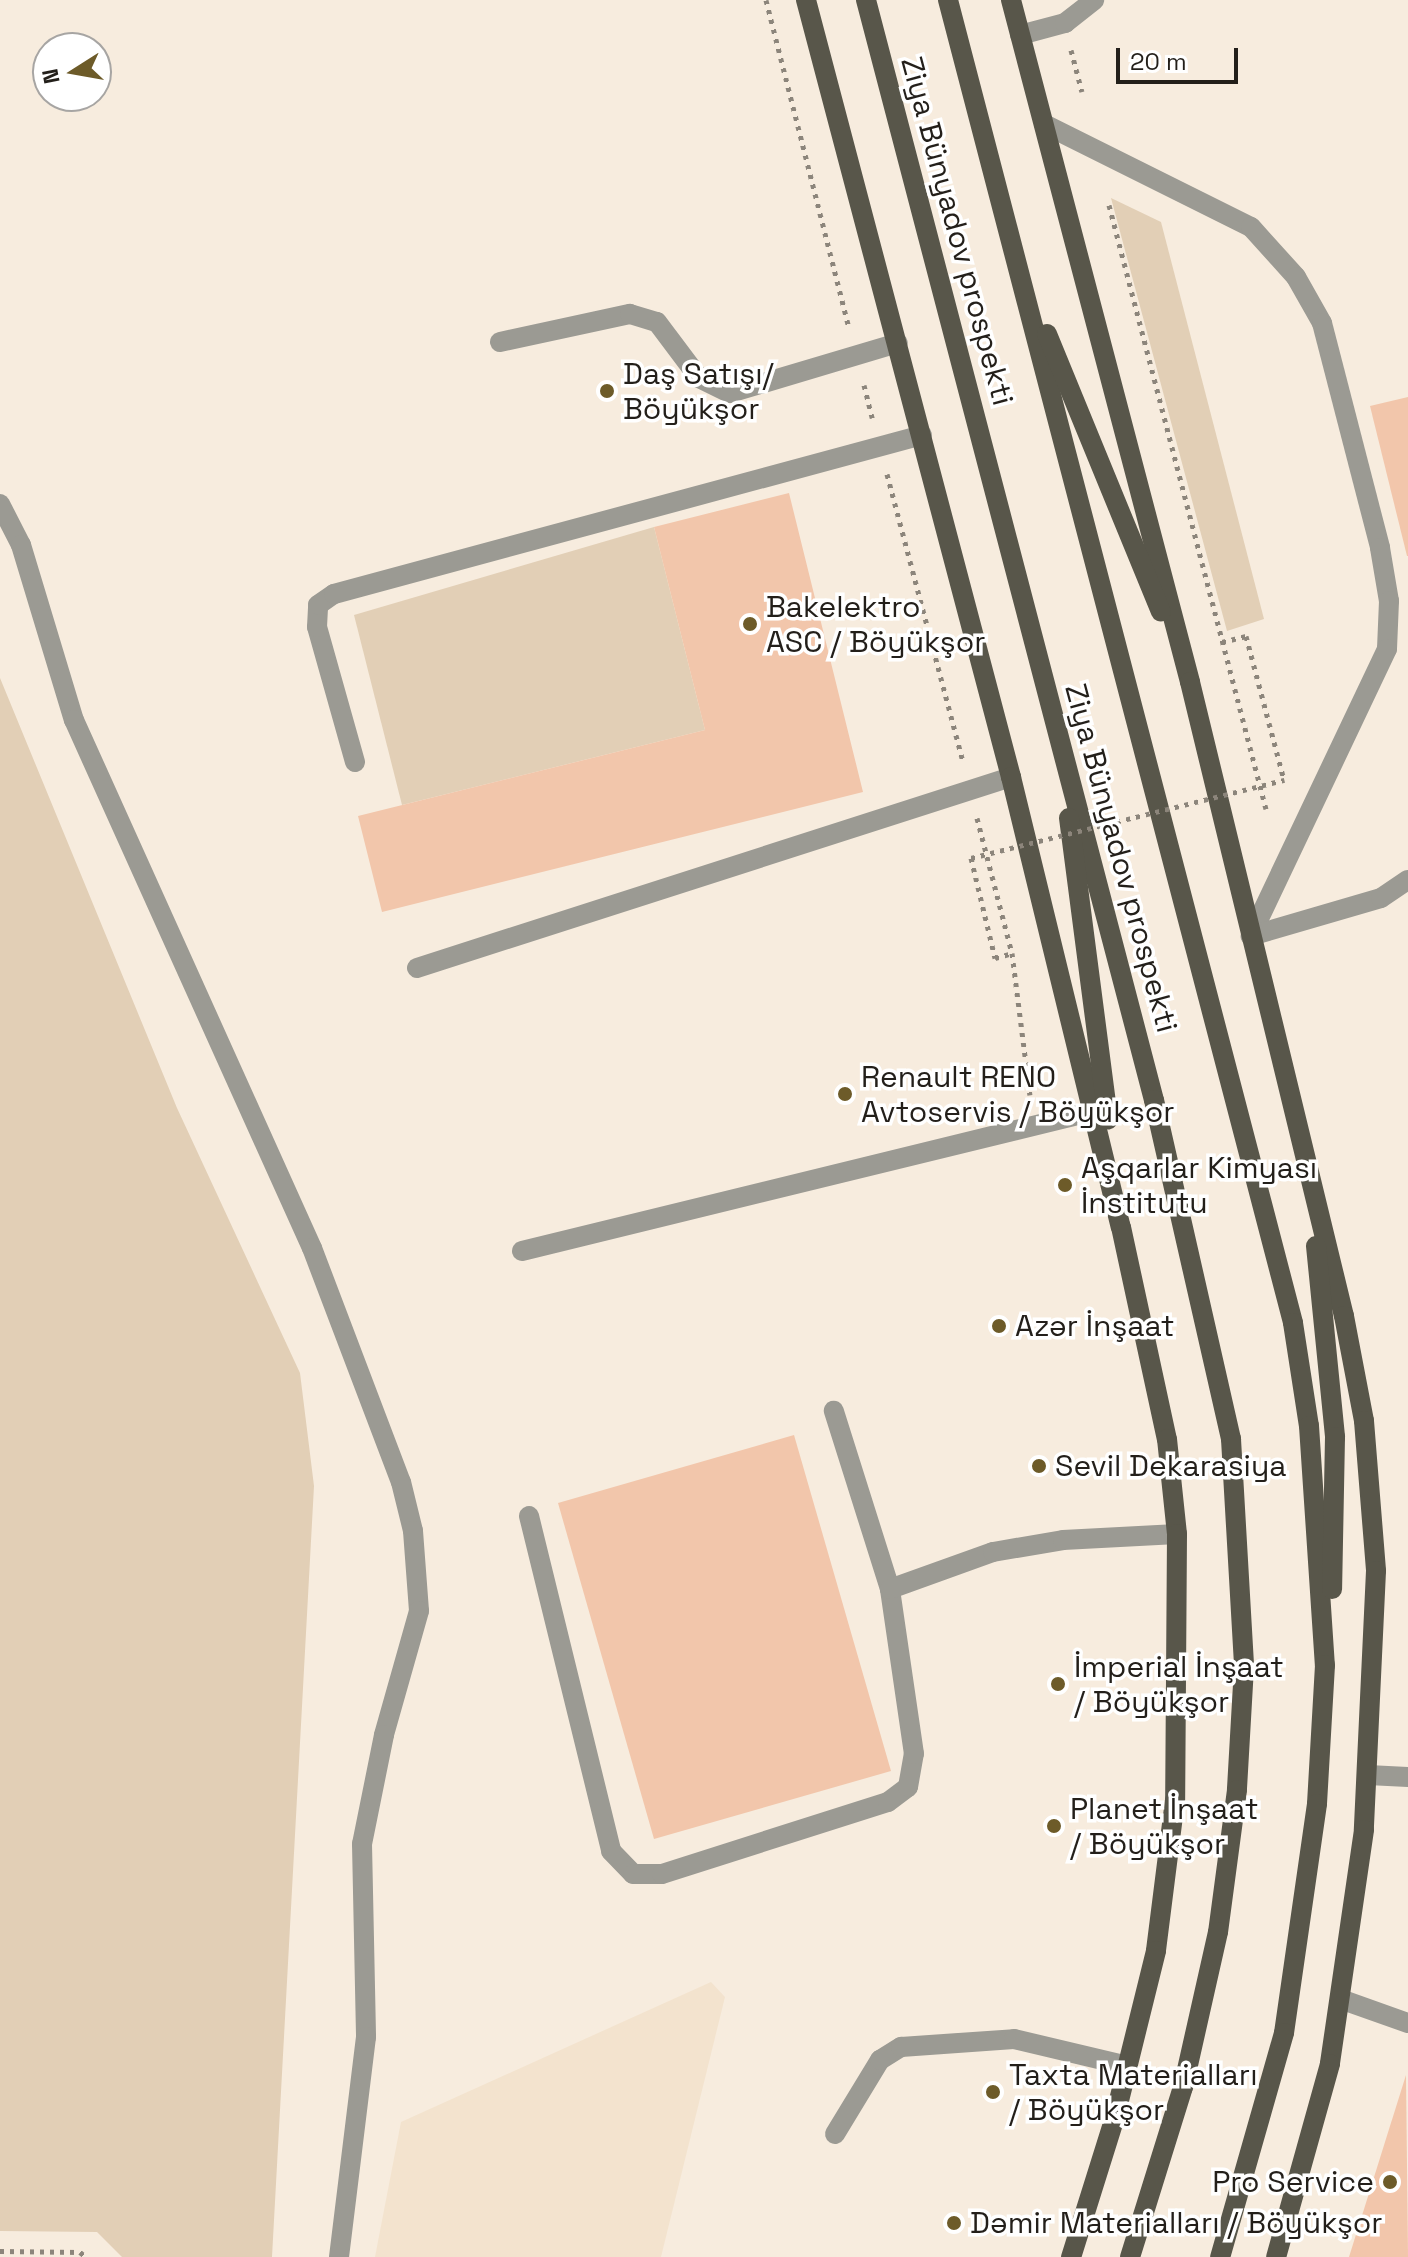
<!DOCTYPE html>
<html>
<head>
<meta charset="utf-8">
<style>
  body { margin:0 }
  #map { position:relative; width:1408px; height:2257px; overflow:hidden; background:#f7ecde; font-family:"Space Grotesk",sans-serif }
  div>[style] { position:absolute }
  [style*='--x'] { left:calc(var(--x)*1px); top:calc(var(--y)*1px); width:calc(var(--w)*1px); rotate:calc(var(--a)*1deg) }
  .built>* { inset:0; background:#f3e3ce }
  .green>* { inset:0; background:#e2cfb6 }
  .building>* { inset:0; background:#f2c6ab }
  .path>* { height:5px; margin-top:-2.5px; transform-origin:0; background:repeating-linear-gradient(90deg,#8c857b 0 4px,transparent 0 10px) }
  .minor>* { height:20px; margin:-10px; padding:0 10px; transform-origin:10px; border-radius:10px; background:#9b9a93 }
  .major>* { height:20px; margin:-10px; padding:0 10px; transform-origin:10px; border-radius:10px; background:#58564a }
  .path-bridge>* { height:5px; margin-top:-2.5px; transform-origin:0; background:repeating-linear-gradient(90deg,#8c857b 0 4px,transparent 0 10px) }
  .dots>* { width:22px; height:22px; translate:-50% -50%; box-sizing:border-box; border:4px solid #fff; border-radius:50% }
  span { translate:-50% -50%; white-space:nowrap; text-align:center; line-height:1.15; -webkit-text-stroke:7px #fff; paint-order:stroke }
  .street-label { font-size:30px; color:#231f1a }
  .poi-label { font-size:30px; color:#231f1a }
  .left { translate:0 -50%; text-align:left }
  .right { translate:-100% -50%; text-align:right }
  .north { position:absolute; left:32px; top:32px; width:80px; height:80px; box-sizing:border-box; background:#fff; border:2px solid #a7a5a3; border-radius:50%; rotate:259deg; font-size:22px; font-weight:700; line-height:32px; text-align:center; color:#231f1a }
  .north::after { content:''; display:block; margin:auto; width:28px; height:36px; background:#6d5b29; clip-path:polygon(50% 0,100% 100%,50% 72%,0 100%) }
  .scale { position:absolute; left:1116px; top:48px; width:122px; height:36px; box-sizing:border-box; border:4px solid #231f1a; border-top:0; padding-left:10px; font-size:24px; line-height:28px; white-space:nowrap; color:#231f1a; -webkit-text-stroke:6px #fff; paint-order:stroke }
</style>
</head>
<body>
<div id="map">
  <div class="built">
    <i style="clip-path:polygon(711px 1982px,725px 1997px,661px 2257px,375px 2257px,401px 2122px)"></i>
  </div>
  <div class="green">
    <i style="clip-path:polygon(1111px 198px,1161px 222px,1264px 619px,1227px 631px)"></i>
    <i style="clip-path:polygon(654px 527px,705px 730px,402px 805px,354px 615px)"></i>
    <i style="clip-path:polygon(0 678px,177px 1108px,300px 1373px,314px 1486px,272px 2257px,122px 2257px,97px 2232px,0 2231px)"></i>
  </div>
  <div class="building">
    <i style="clip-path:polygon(1408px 397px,1408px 556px,1407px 556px,1370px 406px)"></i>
    <i style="clip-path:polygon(789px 493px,863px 792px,382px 912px,358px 816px,705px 730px,654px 527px)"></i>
    <i style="clip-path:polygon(794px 1435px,891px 1771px,654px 1839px,558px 1503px)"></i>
    <i style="clip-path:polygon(1406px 2075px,1408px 2257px,1349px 2257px)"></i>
  </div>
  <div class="path">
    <i style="--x:766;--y:0;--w:339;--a:75.8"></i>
    <i style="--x:1071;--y:50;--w:43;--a:75.3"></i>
    <i style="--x:1109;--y:205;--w:624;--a:75.43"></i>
    <i style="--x:864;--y:385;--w:34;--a:76"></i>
    <i style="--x:887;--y:474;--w:298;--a:75.2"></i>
    <i style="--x:1222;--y:642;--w:25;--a:-14"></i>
    <i style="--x:1246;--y:636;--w:149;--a:75.2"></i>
    <i style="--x:977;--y:818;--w:139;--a:75.5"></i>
    <i style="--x:1012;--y:953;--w:143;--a:82.8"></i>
    <i style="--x:971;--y:858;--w:103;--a:76.5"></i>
    <i style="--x:995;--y:958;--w:18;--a:-16"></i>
    <i style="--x:0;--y:2251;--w:80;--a:0.7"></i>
    <i style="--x:80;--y:2252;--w:8;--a:40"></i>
  </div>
  <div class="minor">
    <i style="--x:1020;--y:35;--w:47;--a:-14.9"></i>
    <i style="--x:1065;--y:23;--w:37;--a:-38"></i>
    <i style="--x:1044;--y:124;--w:231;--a:26.5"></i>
    <i style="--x:1251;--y:227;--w:67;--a:48"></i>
    <i style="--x:1296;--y:277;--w:53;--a:60.5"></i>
    <i style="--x:1322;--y:323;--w:232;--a:75.5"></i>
    <i style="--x:1380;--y:548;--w:54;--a:80.4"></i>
    <i style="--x:1389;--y:601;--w:48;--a:92.4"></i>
    <i style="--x:1387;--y:649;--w:318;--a:115.4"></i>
    <i style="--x:500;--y:342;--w:133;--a:-12.2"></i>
    <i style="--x:630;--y:314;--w:28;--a:17"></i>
    <i style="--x:657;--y:322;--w:70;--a:53.1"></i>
    <i style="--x:699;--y:378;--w:34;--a:26"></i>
    <i style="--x:730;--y:393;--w:175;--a:-16.6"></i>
    <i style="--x:0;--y:504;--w:46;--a:62.9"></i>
    <i style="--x:21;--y:545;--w:183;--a:73.2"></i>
    <i style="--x:74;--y:720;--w:579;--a:65.74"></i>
    <i style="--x:312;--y:1248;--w:250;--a:69.2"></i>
    <i style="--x:401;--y:1482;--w:50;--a:76.2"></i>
    <i style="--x:413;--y:1531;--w:80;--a:85.7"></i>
    <i style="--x:419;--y:1611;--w:129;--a:105.8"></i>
    <i style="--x:384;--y:1735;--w:111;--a:101.4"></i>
    <i style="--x:362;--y:1844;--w:193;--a:88.8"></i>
    <i style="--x:366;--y:2037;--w:222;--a:97"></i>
    <i style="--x:355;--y:762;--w:140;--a:-105.7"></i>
    <i style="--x:317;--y:627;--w:22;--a:-87"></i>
    <i style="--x:318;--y:605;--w:19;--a:-35"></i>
    <i style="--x:334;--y:594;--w:609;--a:-15.13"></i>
    <i style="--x:1251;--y:936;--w:135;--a:-16.3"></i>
    <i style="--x:1381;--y:898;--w:32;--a:-34"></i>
    <i style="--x:417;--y:968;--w:624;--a:-17.83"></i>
    <i style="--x:522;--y:1251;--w:589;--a:-13.75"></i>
    <i style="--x:529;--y:1516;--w:345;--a:76.2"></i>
    <i style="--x:611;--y:1851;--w:32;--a:46"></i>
    <i style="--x:633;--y:1874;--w:29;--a:0"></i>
    <i style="--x:662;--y:1874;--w:237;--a:-17.7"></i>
    <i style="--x:888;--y:1802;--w:25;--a:-37"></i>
    <i style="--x:908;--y:1787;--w:34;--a:-80"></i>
    <i style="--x:914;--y:1754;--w:167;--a:-98.3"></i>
    <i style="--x:890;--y:1589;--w:187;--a:-107.5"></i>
    <i style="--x:890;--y:1589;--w:109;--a:-19.8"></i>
    <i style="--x:993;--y:1552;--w:71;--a:-9.7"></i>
    <i style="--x:1063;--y:1540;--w:114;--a:-3"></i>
    <i style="--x:1368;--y:1775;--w:40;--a:2.9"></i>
    <i style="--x:1343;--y:2000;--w:69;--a:19.5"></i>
    <i style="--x:835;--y:2134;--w:87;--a:-58.7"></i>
    <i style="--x:880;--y:2060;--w:25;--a:-32"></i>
    <i style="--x:901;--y:2047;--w:113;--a:-4"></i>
    <i style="--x:1014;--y:2039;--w:117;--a:13.3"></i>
  </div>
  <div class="major">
    <i style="--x:806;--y:0;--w:804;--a:75.22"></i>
    <i style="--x:1011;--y:777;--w:463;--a:76.3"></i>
    <i style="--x:1121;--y:1227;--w:217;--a:77.8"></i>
    <i style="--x:1167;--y:1439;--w:96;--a:84"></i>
    <i style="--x:1177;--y:1534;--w:266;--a:90.4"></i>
    <i style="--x:1175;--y:1800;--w:152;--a:97.2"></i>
    <i style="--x:1156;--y:1951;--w:171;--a:103.9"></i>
    <i style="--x:1115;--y:2117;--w:147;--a:107.4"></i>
    <i style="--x:866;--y:0;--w:1137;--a:75.33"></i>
    <i style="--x:1154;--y:1100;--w:348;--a:77.2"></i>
    <i style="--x:1231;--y:1439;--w:228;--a:86.7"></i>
    <i style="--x:1244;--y:1667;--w:123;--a:93.3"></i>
    <i style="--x:1237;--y:1790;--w:143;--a:97.6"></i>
    <i style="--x:1218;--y:1932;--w:159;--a:102.7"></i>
    <i style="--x:1183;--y:2087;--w:178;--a:107.3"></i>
    <i style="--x:948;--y:0;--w:1367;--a:75.38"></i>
    <i style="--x:1293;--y:1323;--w:104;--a:81.2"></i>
    <i style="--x:1309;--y:1426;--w:240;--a:86.2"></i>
    <i style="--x:1325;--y:1665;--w:139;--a:93.3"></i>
    <i style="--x:1317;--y:1804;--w:231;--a:98.2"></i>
    <i style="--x:1284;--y:2033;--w:233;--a:105.9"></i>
    <i style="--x:1011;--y:0;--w:705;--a:75.29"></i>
    <i style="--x:1190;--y:682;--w:652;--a:76.35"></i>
    <i style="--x:1344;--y:1316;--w:107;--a:79.2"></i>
    <i style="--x:1364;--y:1421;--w:150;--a:85.4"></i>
    <i style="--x:1376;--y:1571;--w:259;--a:92.7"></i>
    <i style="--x:1364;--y:1830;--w:236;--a:98.3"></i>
    <i style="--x:1330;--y:2064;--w:200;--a:105.6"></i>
    <i style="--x:1047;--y:334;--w:300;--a:67.7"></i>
    <i style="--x:1069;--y:818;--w:304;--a:82.6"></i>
    <i style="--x:1316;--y:1246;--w:192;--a:84.3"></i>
    <i style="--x:1335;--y:1437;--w:152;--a:91.1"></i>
  </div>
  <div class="path-bridge">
    <i style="--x:971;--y:858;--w:323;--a:-14"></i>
  </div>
  <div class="dots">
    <i style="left:607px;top:391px;background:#6d5b29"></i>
    <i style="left:750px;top:624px;background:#6d5b29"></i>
    <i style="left:845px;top:1094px;background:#6d5b29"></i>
    <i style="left:1065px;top:1185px;background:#6d5b29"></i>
    <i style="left:999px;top:1326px;background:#6d5b29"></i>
    <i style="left:1039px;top:1466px;background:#6d5b29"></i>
    <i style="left:1058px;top:1684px;background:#6d5b29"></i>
    <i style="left:1054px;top:1826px;background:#6d5b29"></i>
    <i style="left:993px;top:2092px;background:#6d5b29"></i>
    <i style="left:1390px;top:2182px;background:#6d5b29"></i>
    <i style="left:954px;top:2223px;background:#6d5b29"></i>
  </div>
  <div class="street-label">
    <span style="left:957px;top:231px;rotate:75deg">Ziya Bünyadov prospekti</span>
    <span style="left:1121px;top:858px;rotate:75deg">Ziya Bünyadov prospekti</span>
  </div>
  <div class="poi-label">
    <span class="left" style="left:623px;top:391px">Daş Satışı/<br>Böyükşor</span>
    <span class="left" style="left:766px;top:624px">Bakelektro<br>ASC / Böyükşor</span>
    <span class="left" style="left:861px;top:1094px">Renault RENO<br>Avtoservis / Böyükşor</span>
    <span class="left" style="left:1081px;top:1185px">Aşqarlar Kimyası<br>İnstitutu</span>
    <span class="left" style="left:1015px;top:1326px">Azər İnşaat</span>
    <span class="left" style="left:1055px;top:1466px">Sevil Dekarasiya</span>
    <span class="left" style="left:1074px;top:1684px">İmperial İnşaat<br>/ Böyükşor</span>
    <span class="left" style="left:1070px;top:1826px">Planet İnşaat<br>/ Böyükşor</span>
    <span class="left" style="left:1009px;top:2092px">Taxta Materialları<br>/ Böyükşor</span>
    <span class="right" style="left:1374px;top:2182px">Pro Service</span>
    <span class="left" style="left:970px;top:2223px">Dəmir Materialları / Böyükşor</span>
  </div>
  <div class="north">N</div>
  <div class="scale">20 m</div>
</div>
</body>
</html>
